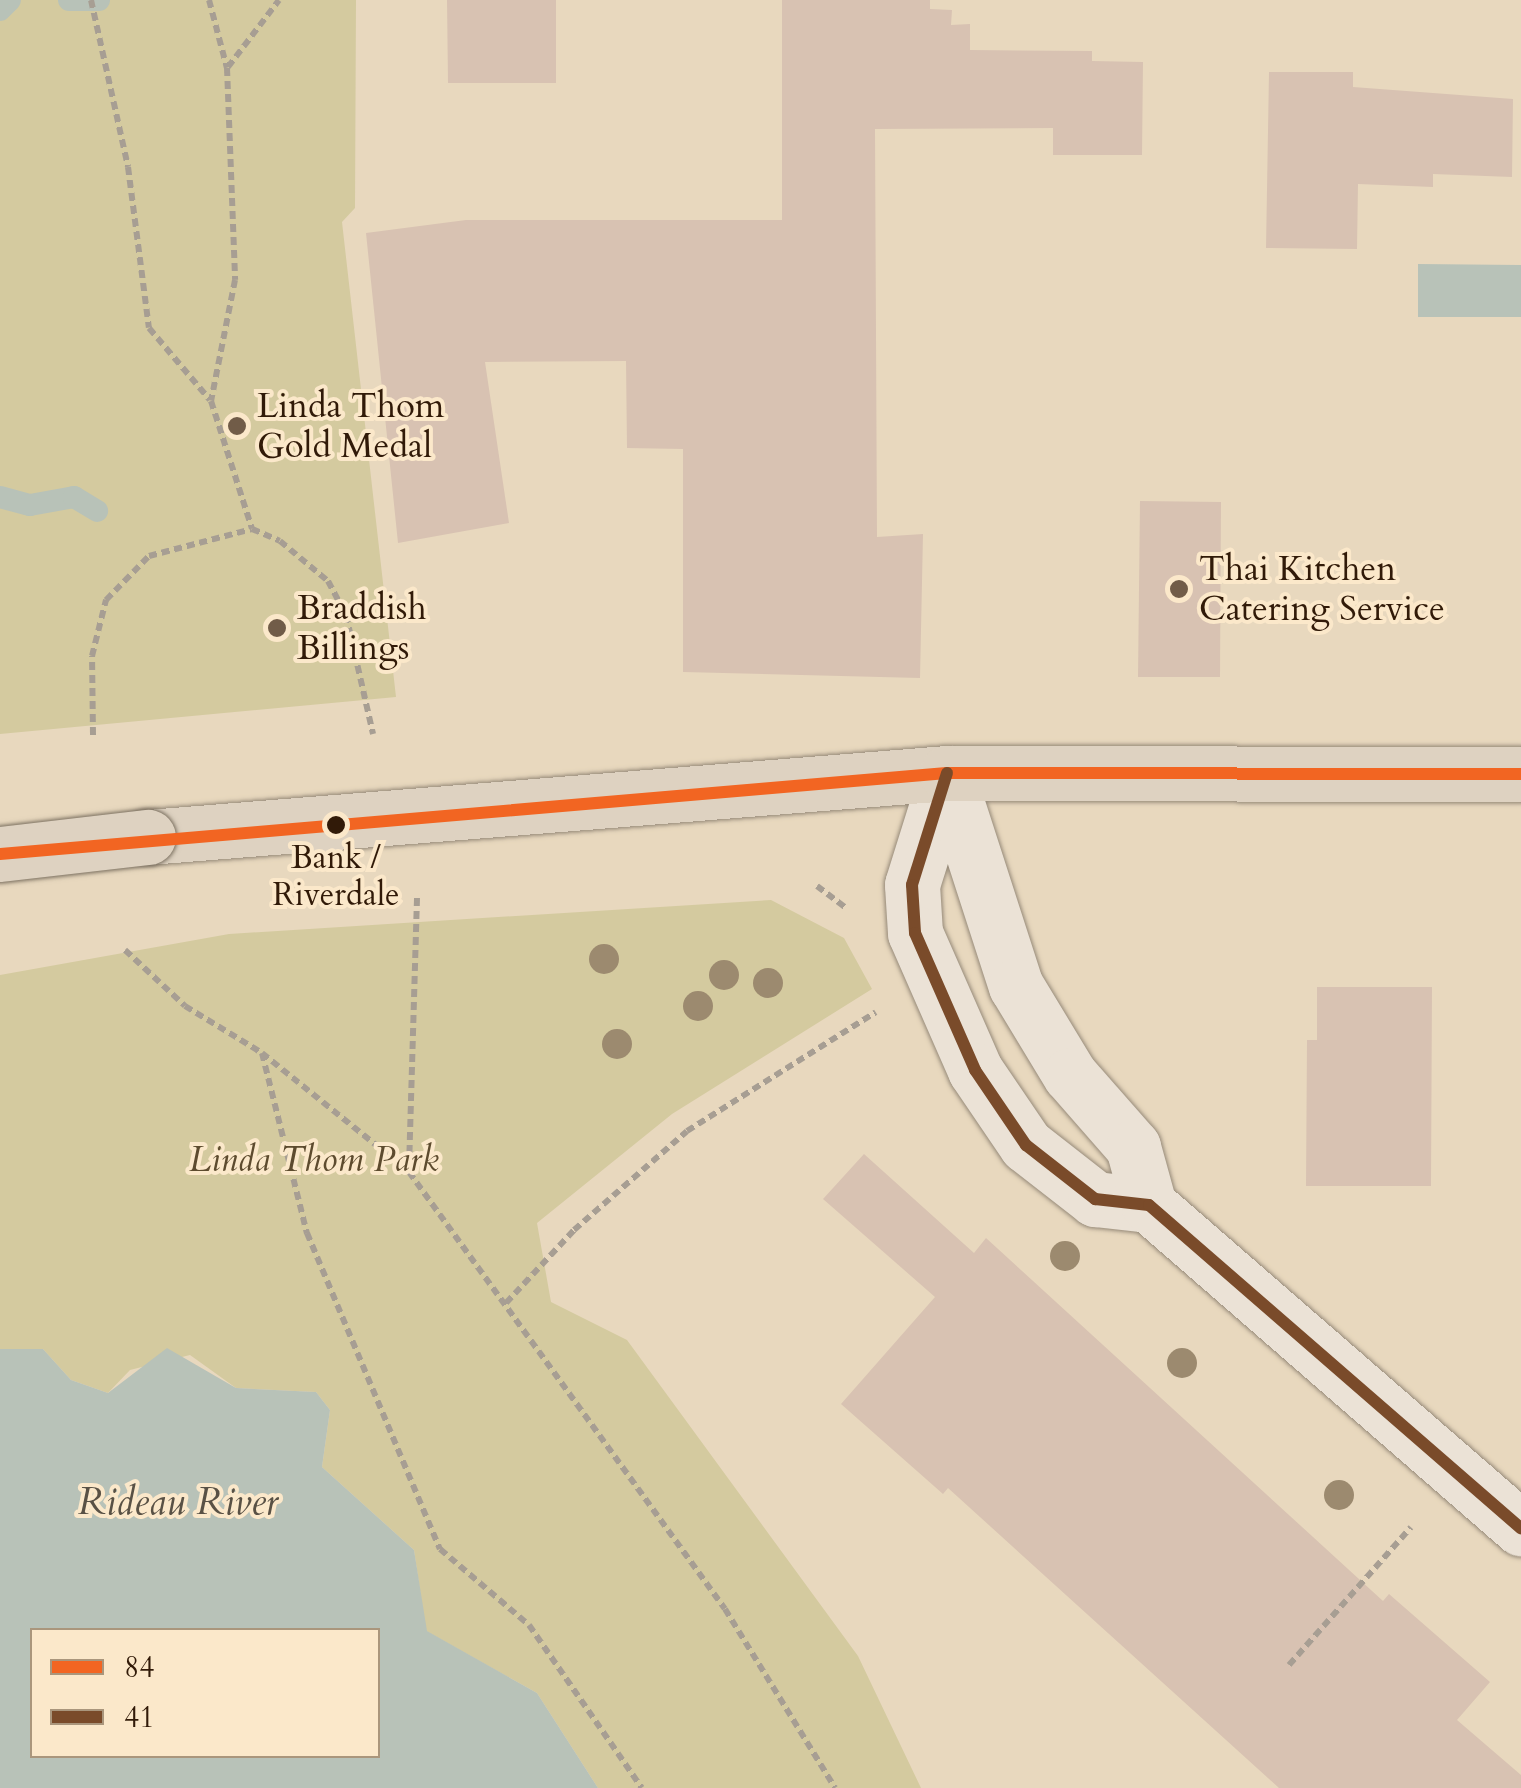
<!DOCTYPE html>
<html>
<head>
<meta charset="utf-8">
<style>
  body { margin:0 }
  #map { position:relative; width:1521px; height:1788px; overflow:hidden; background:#e8d8be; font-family:Cardo,serif }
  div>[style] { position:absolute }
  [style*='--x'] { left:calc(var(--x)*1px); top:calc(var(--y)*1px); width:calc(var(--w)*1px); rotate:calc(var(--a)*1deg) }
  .green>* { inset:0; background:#d4ca9f }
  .water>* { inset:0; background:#b8c2b8 }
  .stream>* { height:22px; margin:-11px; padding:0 11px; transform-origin:11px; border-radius:11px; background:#b8c2b8 }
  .building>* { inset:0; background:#d8c2b2 }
  .path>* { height:6px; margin-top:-3px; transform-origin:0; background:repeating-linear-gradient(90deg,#a79e93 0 8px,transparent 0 13px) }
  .roads { filter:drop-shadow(0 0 2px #968a79) drop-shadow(0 0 2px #968a79) }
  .tertiary>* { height:55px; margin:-27.5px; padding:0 27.5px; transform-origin:27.5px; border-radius:27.5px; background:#ebe2d6 }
  .primary>* { height:55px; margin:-27.5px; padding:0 27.5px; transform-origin:27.5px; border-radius:27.5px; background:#ded2c1 }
  .bridges { filter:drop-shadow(0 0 2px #7c7161) drop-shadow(0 0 2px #7c7161) }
  .primary-bridge>* { height:55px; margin:-27.5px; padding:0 27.5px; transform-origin:27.5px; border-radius:27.5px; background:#ded2c1 }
  .bus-1>* { height:12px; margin:-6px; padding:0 6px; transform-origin:6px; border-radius:6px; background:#f26522 }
  .bus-2>* { height:12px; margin:-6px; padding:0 6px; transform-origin:6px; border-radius:6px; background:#7a4b2a }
  .trees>* { width:30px; height:30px; margin:-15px; border-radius:50%; background:#9c8a6f }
  .dots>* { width:28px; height:28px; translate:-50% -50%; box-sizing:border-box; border:5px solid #fbe8ca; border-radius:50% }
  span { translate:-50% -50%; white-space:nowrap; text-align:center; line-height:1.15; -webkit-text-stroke:8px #fbe8ca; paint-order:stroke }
  .bus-label { font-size:32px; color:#311a08 }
  .poi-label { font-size:35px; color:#311a08 }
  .left { translate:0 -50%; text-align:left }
  .park-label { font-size:35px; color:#5d4b2e; font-style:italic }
  .water-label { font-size:38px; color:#595145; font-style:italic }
  .legend { position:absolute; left:30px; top:1628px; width:350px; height:130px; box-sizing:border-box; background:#fbe8ca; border:2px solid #aa967c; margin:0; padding:12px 18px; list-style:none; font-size:30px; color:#311a08 }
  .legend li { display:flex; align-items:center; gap:20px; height:50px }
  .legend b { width:50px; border:2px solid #aa967c }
</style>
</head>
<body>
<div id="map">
  <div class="green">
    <i style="clip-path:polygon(0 0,356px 0,355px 208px,342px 222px,396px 697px,0 734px)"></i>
    <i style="clip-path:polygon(771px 900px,844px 938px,872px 989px,672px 1114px,537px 1223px,551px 1302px,627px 1340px,858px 1656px,921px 1788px,598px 1788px,537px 1693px,426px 1631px,414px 1550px,322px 1467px,330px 1410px,316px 1392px,236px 1388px,190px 1355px,130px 1370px,108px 1393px,71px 1380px,43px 1349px,0 1349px,0 975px,229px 934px)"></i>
  </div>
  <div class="water">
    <i style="clip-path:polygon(1418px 264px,1521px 265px,1521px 317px,1418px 317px)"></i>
    <i style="clip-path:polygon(evenodd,167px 1348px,236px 1388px,316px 1392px,330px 1410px,322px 1467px,414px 1550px,427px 1631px,537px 1693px,598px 1788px,0 1788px,0 1349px,43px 1349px,71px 1380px,108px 1393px,167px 1348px,378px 1630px,378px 1756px,32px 1756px,32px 1630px,378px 1630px)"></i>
  </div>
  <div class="stream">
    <i style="--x:69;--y:0;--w:30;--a:0"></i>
    <i style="--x:0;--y:10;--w:14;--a:-45"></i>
    <i style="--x:0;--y:497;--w:31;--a:15"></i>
    <i style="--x:30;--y:505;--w:45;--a:-10.3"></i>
    <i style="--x:74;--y:497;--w:27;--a:31"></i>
  </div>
  <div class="building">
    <i style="clip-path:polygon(447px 0,556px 0,556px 83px,448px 83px)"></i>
    <i style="clip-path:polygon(782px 0,930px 0,930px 9px,952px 10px,951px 25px,970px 24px,970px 50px,1092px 51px,1092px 61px,1143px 62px,1142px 155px,1053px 155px,1053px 128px,875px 129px,877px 537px,923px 534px,920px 678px,683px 672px,683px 449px,627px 448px,626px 361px,485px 362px,509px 523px,398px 543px,366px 233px,466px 220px,782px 220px)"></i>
    <i style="clip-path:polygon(1269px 72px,1353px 72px,1353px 87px,1513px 99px,1512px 177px,1433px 174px,1433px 187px,1358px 184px,1357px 249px,1266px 248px)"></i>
    <i style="clip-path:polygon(1140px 501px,1221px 502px,1220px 677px,1138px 677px)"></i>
    <i style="clip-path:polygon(1317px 987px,1432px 987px,1431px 1186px,1306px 1186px,1307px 1040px,1317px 1040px)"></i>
    <i style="clip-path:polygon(864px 1154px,974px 1253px,986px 1238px,1383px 1601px,1389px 1594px,1490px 1682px,1457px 1720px,1521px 1775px,1521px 1788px,1279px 1788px,948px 1488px,943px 1494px,841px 1404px,935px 1297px,823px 1199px)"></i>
  </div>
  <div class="path">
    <i style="--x:91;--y:0;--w:171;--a:77.5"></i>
    <i style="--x:128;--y:167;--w:162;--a:82.6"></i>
    <i style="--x:149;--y:328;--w:94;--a:49.7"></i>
    <i style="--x:209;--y:0;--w:70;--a:75.2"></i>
    <i style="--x:227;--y:68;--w:212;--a:87.8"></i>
    <i style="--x:235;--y:280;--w:123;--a:101.2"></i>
    <i style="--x:211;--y:401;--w:134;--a:72.2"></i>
    <i style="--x:228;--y:67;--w:84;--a:-52.7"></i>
    <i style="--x:93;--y:735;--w:79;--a:-90.7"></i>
    <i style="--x:92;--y:656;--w:58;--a:-76"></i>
    <i style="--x:106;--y:600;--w:62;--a:-45.7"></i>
    <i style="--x:149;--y:556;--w:106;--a:-14.7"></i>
    <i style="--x:252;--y:529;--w:30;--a:23"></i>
    <i style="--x:280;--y:541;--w:62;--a:39.8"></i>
    <i style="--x:328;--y:581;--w:38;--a:62"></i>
    <i style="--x:346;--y:615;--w:122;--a:77.2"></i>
    <i style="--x:817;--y:886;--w:35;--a:37"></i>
    <i style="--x:417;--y:898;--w:274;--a:91.7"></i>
    <i style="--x:409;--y:1172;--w:539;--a:54.13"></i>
    <i style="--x:725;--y:1609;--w:210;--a:58.4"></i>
    <i style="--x:125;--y:950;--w:82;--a:43"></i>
    <i style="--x:185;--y:1006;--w:90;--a:31.4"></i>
    <i style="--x:262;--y:1053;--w:188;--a:38.9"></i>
    <i style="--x:262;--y:1053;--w:186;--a:76"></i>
    <i style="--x:307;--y:1233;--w:343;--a:67.2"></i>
    <i style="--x:440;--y:1549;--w:117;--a:40.5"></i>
    <i style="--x:529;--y:1625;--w:198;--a:55.3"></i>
    <i style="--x:506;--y:1303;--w:100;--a:-47"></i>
    <i style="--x:574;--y:1230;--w:150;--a:-41.2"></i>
    <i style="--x:687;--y:1131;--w:223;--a:-32.2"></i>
    <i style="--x:1289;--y:1665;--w:184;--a:-48.5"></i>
  </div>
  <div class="roads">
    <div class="tertiary">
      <i style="--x:947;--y:773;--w:117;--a:107.4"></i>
      <i style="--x:912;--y:885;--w:48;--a:86.4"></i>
      <i style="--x:915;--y:933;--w:150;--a:66.3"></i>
      <i style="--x:975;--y:1070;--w:91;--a:55.8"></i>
      <i style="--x:1026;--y:1145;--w:88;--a:38"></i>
      <i style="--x:1095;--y:1199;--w:54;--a:6.3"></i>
      <i style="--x:1149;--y:1205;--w:493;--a:41"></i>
      <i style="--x:947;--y:773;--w:224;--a:72.1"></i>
      <i style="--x:1016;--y:986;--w:104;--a:58.8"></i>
      <i style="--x:1070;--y:1075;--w:96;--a:48.8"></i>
      <i style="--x:1133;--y:1147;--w:60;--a:74.6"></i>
    </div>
    <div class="primary">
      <i style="--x:148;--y:837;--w:802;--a:-4.58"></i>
      <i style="--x:947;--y:773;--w:574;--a:0.1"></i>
    </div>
  </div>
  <div class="bridges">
    <div class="primary-bridge">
      <i style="--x:0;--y:854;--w:149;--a:-6.6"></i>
    </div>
  </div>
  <div class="bus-1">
    <i style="--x:0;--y:854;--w:950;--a:-4.89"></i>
    <i style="--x:947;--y:773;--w:574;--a:0.1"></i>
  </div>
  <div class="bus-2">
    <i style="--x:947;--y:773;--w:117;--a:107.4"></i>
    <i style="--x:912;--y:885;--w:48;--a:86.4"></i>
    <i style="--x:915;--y:933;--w:150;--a:66.3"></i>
    <i style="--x:975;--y:1070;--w:91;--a:55.8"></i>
    <i style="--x:1026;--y:1145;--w:88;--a:38"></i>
    <i style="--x:1095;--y:1199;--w:54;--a:6.3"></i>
    <i style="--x:1149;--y:1205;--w:493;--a:41"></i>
  </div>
  <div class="trees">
    <i style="left:604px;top:959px"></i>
    <i style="left:724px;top:975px"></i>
    <i style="left:768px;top:983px"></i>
    <i style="left:698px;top:1006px"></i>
    <i style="left:617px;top:1044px"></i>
    <i style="left:1065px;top:1256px"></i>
    <i style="left:1182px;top:1363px"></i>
    <i style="left:1339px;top:1495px"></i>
  </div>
  <div class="dots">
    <i style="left:237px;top:426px;background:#715c48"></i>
    <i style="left:1179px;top:589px;background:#715c48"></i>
    <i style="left:277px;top:628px;background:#715c48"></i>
    <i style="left:336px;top:825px;background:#311a08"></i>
  </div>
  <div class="bus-label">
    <span style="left:336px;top:877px">Bank /<br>Riverdale</span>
  </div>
  <div class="poi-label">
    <span class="left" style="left:257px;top:426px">Linda Thom<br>Gold Medal</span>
    <span class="left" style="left:1199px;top:589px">Thai Kitchen<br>Catering Service</span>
    <span class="left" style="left:297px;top:628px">Braddish<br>Billings</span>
  </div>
  <div class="park-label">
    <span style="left:314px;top:1160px">Linda Thom Park</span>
  </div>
  <div class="water-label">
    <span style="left:178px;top:1503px">Rideau River</span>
  </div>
  <ul class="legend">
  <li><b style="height:12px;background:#f26522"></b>84</li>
  <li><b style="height:12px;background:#7a4b2a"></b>41</li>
  </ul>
</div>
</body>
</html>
